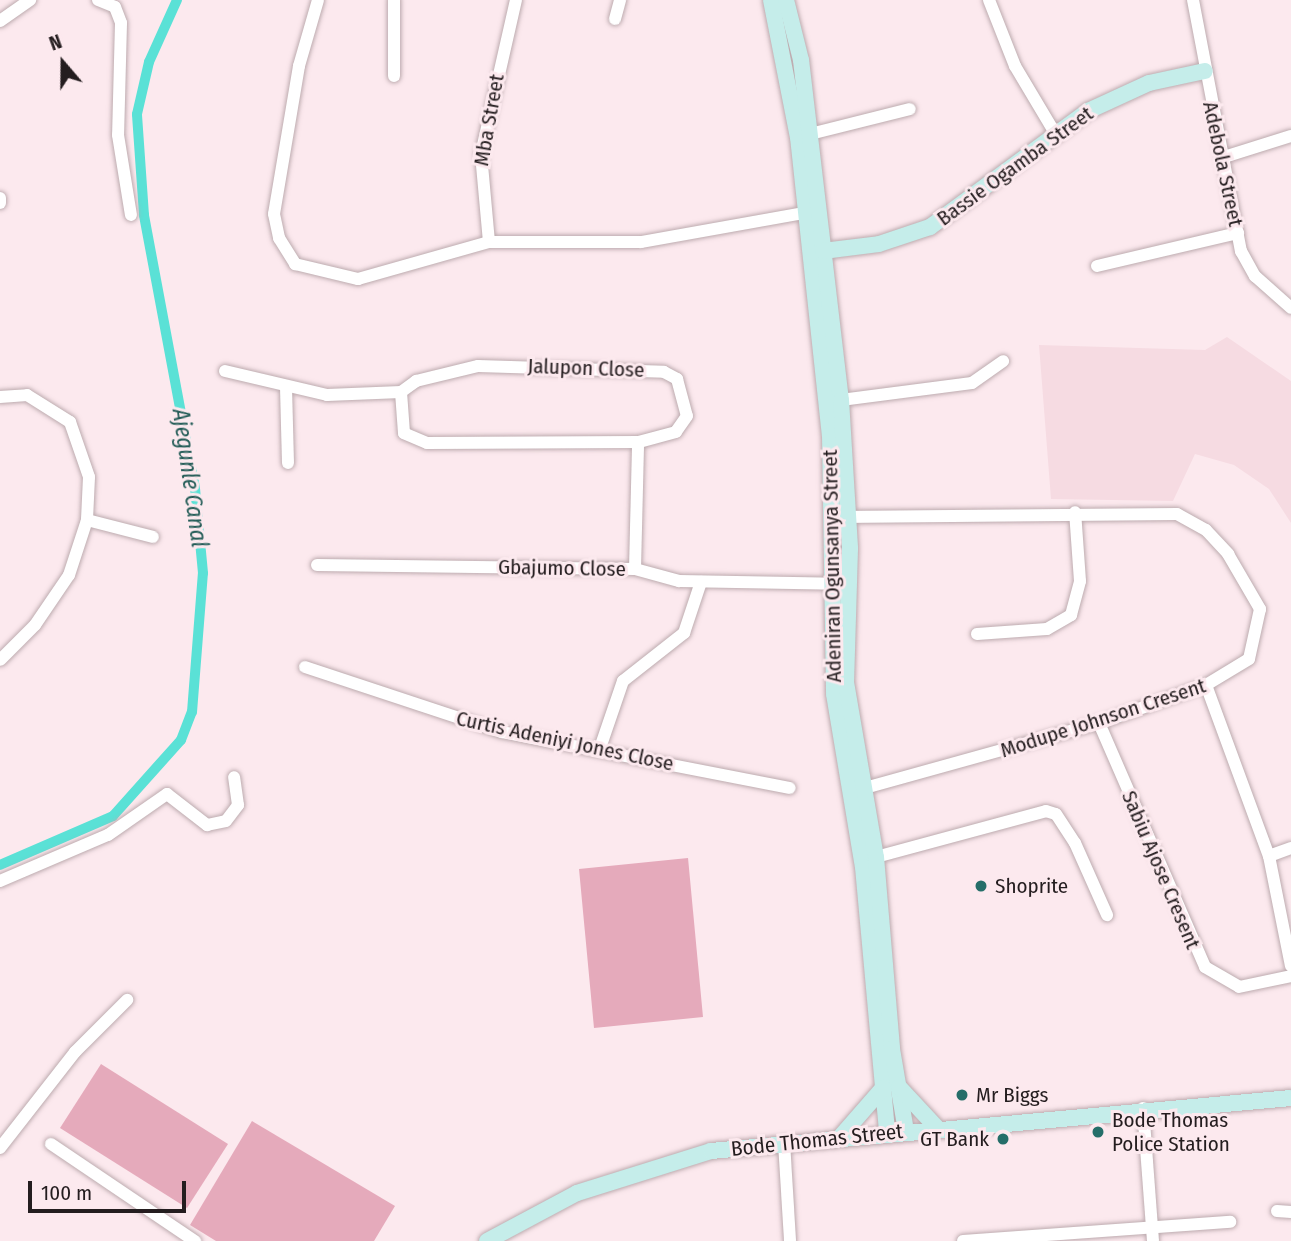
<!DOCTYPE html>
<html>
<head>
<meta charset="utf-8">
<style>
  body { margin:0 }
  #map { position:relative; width:1291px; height:1241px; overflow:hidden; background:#fce9ee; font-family:"Fira Sans Condensed",sans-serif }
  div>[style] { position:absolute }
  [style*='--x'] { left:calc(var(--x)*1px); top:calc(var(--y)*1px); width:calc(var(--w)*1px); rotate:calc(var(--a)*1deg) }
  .built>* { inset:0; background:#f6dbe2 }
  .green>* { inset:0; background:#e5aabb }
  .canal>* { height:10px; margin:-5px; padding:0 5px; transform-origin:5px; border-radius:5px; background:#5ae1d6 }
  .roads { filter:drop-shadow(0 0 2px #bdabaf) drop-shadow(0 0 2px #bdabaf) }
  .street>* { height:12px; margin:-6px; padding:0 6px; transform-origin:6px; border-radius:6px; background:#fff }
  .secondary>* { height:16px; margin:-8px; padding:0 8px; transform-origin:8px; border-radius:8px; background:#c5edea }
  .dots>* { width:19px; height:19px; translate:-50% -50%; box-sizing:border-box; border:4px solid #fce9ee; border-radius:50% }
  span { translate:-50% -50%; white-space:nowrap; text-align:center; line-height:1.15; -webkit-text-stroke:6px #fce9ee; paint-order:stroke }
  .street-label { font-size:21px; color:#241d1f }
  .poi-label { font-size:21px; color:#241d1f }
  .left { translate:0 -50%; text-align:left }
  .right { translate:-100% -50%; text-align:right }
  .water-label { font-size:23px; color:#225b56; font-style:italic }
  .north { position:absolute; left:28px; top:28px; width:70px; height:70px; -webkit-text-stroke:5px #fce9ee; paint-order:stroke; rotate:340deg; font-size:19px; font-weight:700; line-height:28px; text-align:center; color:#241d1f }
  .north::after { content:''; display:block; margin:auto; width:24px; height:32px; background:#241d1f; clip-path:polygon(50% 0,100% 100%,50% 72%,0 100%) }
  .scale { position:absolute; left:28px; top:1181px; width:158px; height:32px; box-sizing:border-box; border:4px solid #241d1f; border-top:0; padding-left:9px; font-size:21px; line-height:24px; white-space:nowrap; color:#241d1f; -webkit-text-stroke:5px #fce9ee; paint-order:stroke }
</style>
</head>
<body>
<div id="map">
  <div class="built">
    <i style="clip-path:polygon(1227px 337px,1291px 381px,1291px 523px,1269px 489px,1234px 465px,1195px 454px,1173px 501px,1051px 499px,1039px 345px,1205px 350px)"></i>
  </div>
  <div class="green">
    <i style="clip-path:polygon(688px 858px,703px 1017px,594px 1028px,579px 869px)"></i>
    <i style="clip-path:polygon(101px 1064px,228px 1144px,187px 1208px,60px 1128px)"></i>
    <i style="clip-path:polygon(252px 1121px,395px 1206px,374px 1241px,216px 1241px,190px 1225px)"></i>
  </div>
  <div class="canal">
    <i style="--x:0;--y:865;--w:123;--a:-23.4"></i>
    <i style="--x:113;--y:816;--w:102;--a:-48.2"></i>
    <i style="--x:181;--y:740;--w:30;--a:-69"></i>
    <i style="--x:192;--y:712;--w:139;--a:-85.5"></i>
    <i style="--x:203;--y:573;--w:85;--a:-95.4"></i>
    <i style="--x:195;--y:488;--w:278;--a:-100.6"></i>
    <i style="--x:144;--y:215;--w:101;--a:-94"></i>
    <i style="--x:137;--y:114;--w:53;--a:-77"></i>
    <i style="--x:149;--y:62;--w:68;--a:-65.7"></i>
  </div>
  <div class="roads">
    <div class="street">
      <i style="--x:98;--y:0;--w:18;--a:22"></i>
      <i style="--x:115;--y:7;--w:17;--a:69"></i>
      <i style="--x:121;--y:23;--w:112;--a:91.5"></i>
      <i style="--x:118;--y:135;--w:81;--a:80.8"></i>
      <i style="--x:318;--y:0;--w:69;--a:106.1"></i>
      <i style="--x:299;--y:66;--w:150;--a:99.6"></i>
      <i style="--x:274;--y:214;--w:25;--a:78"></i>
      <i style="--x:279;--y:238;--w:31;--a:58"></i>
      <i style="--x:295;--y:264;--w:65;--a:13.4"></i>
      <i style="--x:358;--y:279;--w:136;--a:-15.8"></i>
      <i style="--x:489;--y:242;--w:152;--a:0"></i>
      <i style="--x:641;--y:242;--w:177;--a:-10.1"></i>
      <i style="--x:989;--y:0;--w:71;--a:68.5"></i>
      <i style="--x:1015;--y:66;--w:78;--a:59.2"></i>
      <i style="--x:1193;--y:0;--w:256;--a:79.2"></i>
      <i style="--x:1241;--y:251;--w:29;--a:61"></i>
      <i style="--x:1255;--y:276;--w:48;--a:41.6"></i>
      <i style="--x:615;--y:19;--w:20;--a:-75"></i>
      <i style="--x:0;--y:21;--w:37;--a:-35"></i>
      <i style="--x:394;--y:76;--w:76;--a:-90"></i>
      <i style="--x:802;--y:136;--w:111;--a:-14"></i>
      <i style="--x:1224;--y:157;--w:70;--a:-17.4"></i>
      <i style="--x:0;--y:198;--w:5;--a:90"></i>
      <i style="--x:489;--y:242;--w:88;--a:-95.2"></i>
      <i style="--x:481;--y:154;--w:158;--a:-77.2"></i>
      <i style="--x:1097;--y:266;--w:145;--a:-13.2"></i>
      <i style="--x:478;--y:366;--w:186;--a:1.8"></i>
      <i style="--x:664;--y:372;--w:15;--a:28"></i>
      <i style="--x:677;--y:379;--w:38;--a:75"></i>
      <i style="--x:687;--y:416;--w:19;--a:125"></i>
      <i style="--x:676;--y:432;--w:39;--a:165"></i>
      <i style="--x:638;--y:442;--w:211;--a:179.7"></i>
      <i style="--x:427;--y:443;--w:25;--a:-157"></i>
      <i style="--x:404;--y:433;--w:41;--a:-94.2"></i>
      <i style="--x:401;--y:392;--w:19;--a:-36"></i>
      <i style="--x:416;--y:381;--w:64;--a:-13.6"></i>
      <i style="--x:225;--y:371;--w:105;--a:13.2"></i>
      <i style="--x:327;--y:395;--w:74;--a:-2.3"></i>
      <i style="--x:286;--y:387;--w:76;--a:88.5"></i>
      <i style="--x:0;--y:397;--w:27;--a:-4"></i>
      <i style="--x:27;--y:395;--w:51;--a:32.1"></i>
      <i style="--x:70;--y:422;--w:58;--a:70.9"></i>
      <i style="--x:89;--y:477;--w:43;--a:92.7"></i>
      <i style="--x:87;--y:520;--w:58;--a:108.1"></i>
      <i style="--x:69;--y:575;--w:60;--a:124.2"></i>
      <i style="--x:35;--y:625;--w:49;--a:135"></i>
      <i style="--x:841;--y:400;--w:132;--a:-7.4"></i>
      <i style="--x:972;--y:383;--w:38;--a:-35"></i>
      <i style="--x:839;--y:517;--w:338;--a:-0.5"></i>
      <i style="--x:1177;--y:514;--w:33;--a:29"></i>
      <i style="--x:1206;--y:530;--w:33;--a:47"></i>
      <i style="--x:1228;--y:554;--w:64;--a:59.8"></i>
      <i style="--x:1260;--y:609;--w:51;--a:102.4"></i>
      <i style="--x:1249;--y:659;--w:50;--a:148.8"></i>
      <i style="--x:1206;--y:685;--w:114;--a:160.4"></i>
      <i style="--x:1099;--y:723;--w:243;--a:164.5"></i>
      <i style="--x:87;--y:520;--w:68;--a:14.4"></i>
      <i style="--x:317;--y:565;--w:318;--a:0.7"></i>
      <i style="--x:635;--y:569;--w:46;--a:15.3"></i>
      <i style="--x:679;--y:581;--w:169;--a:1"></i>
      <i style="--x:635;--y:569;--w:127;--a:-88.6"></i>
      <i style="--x:977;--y:634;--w:70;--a:-4.1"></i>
      <i style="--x:1047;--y:629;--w:28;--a:-30"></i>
      <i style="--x:1071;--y:615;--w:35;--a:-75"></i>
      <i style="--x:1080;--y:581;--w:69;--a:-94.1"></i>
      <i style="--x:305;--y:667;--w:207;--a:18.3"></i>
      <i style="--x:502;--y:732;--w:293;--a:11"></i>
      <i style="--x:1206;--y:685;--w:182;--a:69.8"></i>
      <i style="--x:1269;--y:856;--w:112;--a:78.7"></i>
      <i style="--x:1099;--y:723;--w:266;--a:66.5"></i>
      <i style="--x:1205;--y:967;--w:39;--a:30"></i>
      <i style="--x:1239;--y:987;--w:53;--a:-11.9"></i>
      <i style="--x:599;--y:751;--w:74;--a:-71.1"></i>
      <i style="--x:623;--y:681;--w:78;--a:-38.2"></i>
      <i style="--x:684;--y:633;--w:54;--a:-71.6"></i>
      <i style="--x:1269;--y:856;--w:23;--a:-20"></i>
      <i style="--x:876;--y:857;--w:176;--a:-15.1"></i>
      <i style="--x:1046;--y:811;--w:10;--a:17"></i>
      <i style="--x:1056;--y:814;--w:35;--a:57"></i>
      <i style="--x:1075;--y:843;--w:79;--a:66"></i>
      <i style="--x:0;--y:881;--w:117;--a:-23.1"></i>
      <i style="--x:108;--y:835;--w:72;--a:-34.8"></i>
      <i style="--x:167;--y:794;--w:51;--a:37.8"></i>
      <i style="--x:207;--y:825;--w:19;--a:-12"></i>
      <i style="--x:226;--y:821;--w:20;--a:-53"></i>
      <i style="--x:238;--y:805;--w:28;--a:-98"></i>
      <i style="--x:1143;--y:1108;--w:133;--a:85.7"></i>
      <i style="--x:784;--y:1142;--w:99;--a:86.5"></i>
      <i style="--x:51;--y:1144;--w:174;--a:34"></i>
      <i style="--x:0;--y:1148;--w:122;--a:-52"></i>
      <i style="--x:75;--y:1052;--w:74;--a:-45"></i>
      <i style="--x:1277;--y:1211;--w:14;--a:4"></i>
      <i style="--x:963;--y:1241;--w:268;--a:-4.1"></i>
    </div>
    <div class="secondary">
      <i style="--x:771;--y:0;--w:140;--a:78.9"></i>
      <i style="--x:798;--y:137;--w:300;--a:83.9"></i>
      <i style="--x:830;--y:435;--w:259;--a:89.1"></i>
      <i style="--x:834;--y:694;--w:175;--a:80.5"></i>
      <i style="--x:863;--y:867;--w:267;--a:84.8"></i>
      <i style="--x:786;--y:0;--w:62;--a:76"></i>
      <i style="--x:801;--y:60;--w:342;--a:83.3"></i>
      <i style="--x:841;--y:400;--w:149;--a:86.5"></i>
      <i style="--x:850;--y:549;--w:133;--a:91.7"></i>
      <i style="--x:846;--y:682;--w:178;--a:80.3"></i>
      <i style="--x:876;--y:857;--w:193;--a:85.2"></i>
      <i style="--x:892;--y:1049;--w:83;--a:80.3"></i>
      <i style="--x:823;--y:251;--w:56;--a:-7.1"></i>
      <i style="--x:879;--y:244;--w:54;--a:-18.4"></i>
      <i style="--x:930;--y:227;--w:196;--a:-36.3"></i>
      <i style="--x:1088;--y:111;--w:67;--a:-24.7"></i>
      <i style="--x:1149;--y:83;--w:57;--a:-12.1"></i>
      <i style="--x:899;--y:1087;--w:57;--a:47.1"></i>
      <i style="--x:841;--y:1136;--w:64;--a:-48.8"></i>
      <i style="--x:487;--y:1241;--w:102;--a:-28.1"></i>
      <i style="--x:577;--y:1193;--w:140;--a:-17.4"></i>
      <i style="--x:711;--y:1151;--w:582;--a:-5.22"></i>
    </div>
  </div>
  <div class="dots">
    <i style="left:981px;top:886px;background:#256e69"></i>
    <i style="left:962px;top:1095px;background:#256e69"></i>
    <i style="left:1098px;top:1132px;background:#256e69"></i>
    <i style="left:1003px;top:1139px;background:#256e69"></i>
  </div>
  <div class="street-label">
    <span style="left:489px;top:120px;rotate:-80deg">Mba Street</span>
    <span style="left:1223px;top:164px;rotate:78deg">Adebola Street</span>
    <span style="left:1015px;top:166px;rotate:-36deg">Bassie Ogamba Street</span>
    <span style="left:586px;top:368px;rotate:2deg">Jalupon Close</span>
    <span style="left:832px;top:566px;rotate:-91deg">Adeniran Ogunsanya Street</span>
    <span style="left:562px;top:568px;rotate:1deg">Gbajumo Close</span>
    <span style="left:1103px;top:718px;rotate:-18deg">Modupe Johnson Cresent</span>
    <span style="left:565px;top:741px;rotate:12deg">Curtis Adeniyi Jones Close</span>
    <span style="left:1161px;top:870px;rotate:67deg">Sabiu Ajose Cresent</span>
    <span style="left:817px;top:1140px;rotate:-6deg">Bode Thomas Street</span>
  </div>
  <div class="poi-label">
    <span class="left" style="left:995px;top:886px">Shoprite</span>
    <span class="left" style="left:976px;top:1095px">Mr Biggs</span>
    <span class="left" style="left:1112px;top:1132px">Bode Thomas<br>Police Station</span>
    <span class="right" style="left:989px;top:1139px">GT Bank</span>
  </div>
  <div class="water-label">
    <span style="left:190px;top:478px;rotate:82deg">Ajegunle Canal</span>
  </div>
  <div class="north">N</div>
  <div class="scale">100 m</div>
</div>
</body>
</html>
